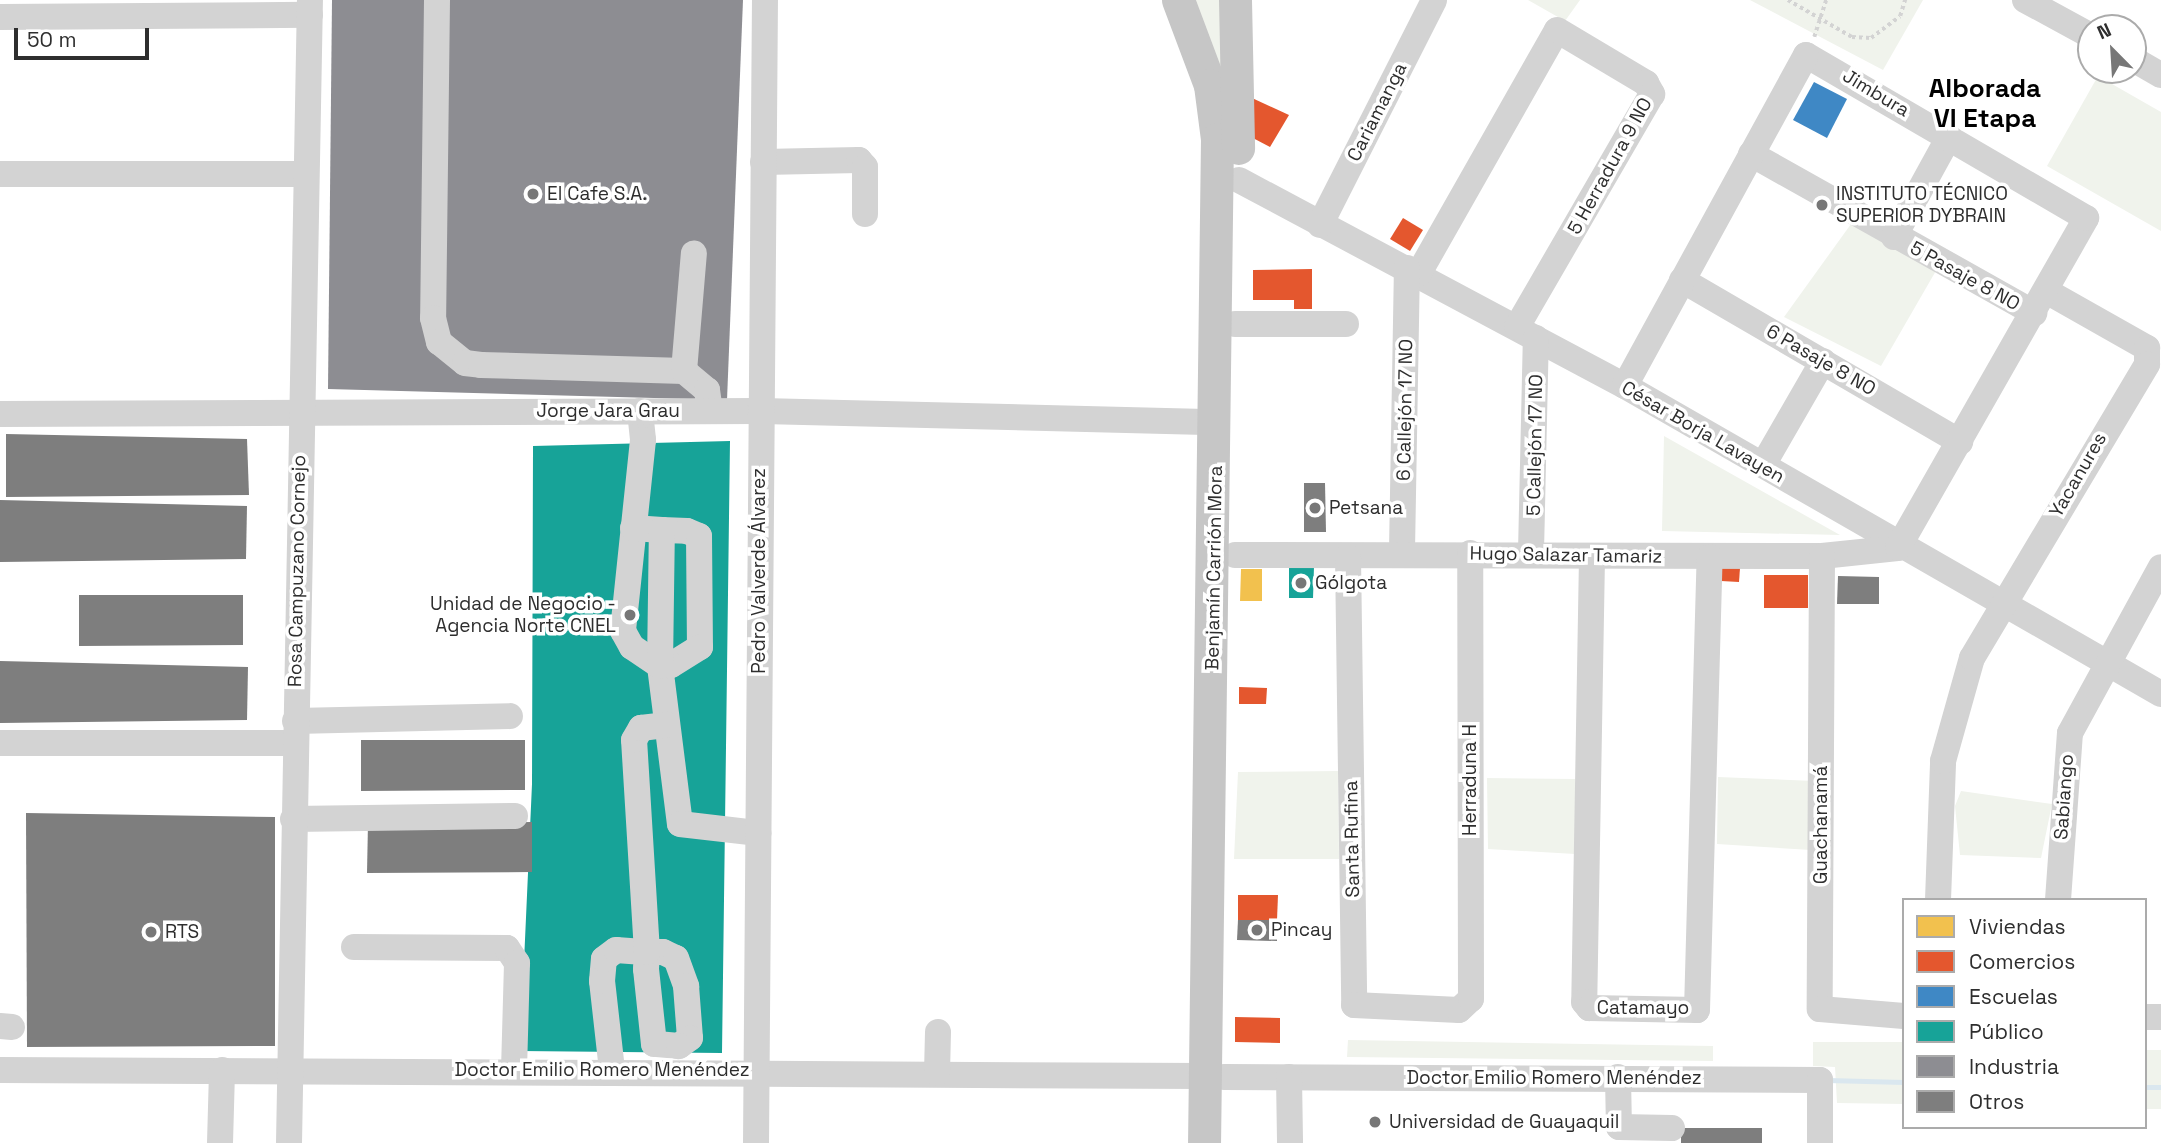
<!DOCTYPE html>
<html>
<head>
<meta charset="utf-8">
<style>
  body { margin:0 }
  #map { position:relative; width:2161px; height:1143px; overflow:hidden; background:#fff; font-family:"Space Grotesk",sans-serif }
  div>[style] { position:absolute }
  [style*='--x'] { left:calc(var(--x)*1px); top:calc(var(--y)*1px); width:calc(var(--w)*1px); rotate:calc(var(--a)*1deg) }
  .green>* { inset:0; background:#f0f3ec }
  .homes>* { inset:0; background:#f2c14e }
  .shops>* { inset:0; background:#e4572e }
  .schools>* { inset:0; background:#3f88c5 }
  .public>* { inset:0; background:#17a398 }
  .industry>* { inset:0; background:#8d8d92 }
  .stream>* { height:5px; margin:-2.5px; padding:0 2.5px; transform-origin:2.5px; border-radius:2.5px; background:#dae7ef }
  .building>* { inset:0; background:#7e7e7e }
  .path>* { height:3.5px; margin-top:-1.75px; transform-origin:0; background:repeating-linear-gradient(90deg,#d3d3d3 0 3.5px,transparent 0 7px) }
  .minor>* { height:26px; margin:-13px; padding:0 13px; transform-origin:13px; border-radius:13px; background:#d3d3d3 }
  .major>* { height:33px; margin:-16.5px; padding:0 16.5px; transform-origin:16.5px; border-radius:16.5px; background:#c6c6c6 }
  .dots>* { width:19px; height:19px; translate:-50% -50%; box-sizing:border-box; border:4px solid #fff; border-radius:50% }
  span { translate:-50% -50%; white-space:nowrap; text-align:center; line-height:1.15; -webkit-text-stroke:7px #fff; paint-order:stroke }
  .street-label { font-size:19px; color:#2e2e2e }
  .poi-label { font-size:19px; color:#2e2e2e }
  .left { translate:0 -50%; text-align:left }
  .right { translate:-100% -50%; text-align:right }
  .district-label { font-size:26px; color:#000; font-weight:700 }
  .legend { position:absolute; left:1902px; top:898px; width:245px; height:231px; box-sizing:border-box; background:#fff; border:2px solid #ababab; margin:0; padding:9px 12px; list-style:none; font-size:21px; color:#2e2e2e }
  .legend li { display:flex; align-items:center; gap:14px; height:35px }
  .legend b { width:35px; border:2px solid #ababab }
  .north { position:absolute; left:2077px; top:14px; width:70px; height:70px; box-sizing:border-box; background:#fff; border:2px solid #ababab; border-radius:50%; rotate:336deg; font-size:19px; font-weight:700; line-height:28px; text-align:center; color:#2e2e2e }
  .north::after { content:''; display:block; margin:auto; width:24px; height:32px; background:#777; clip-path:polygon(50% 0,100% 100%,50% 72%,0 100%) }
  .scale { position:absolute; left:14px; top:28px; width:135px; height:32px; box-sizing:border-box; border:4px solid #2e2e2e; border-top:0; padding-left:9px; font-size:21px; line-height:24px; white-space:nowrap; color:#2e2e2e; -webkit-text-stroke:5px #fff; paint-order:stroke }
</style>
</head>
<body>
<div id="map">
  <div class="green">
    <i style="clip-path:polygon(1190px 0,1221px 0,1221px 74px)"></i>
    <i style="clip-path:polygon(1528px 0,1580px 0,1565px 21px)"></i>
    <i style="clip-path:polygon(1750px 0,1923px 0,1883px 70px)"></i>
    <i style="clip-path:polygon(2098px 76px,2161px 112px,2161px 231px,2047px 166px)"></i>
    <i style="clip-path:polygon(1851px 224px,1937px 269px,1881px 366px,1784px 317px)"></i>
    <i style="clip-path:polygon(1664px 436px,1840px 535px,1662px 531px)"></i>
    <i style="clip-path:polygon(1338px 771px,1339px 859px,1234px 859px,1238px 772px)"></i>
    <i style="clip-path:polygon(1718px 777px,1814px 781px,1811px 850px,1717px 844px)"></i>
    <i style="clip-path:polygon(1487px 778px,1575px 779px,1575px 854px,1488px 849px)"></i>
    <i style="clip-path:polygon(1961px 791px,2052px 804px,2041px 858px,1960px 855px,1955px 806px)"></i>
    <i style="clip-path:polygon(1348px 1040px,1713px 1046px,1713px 1061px,1347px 1057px)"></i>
    <i style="clip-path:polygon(1813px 1042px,1904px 1042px,1904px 1104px,1837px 1103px,1835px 1067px,1813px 1066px)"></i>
    <i style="clip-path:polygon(2145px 1050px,2161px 1050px,2161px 1109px,2145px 1109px)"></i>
  </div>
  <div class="homes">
    <i style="clip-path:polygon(1241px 569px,1262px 569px,1262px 601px,1240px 601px)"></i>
  </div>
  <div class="shops">
    <i style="clip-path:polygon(1252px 98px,1289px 115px,1270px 147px,1251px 137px)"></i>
    <i style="clip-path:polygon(1403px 218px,1423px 230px,1410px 251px,1390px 239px)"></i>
    <i style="clip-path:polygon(1312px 269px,1312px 309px,1294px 309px,1294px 300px,1253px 300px,1253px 270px)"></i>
    <i style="clip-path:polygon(1721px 568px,1740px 568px,1739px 582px,1721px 581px)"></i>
    <i style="clip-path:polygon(1764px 575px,1808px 575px,1808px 608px,1764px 608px)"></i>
    <i style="clip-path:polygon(1239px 687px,1267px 688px,1266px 704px,1239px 704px)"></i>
    <i style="clip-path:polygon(1238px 895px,1278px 895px,1277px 920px,1238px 920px)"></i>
    <i style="clip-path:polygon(1235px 1017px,1280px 1018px,1280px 1043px,1235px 1042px)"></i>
  </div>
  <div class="schools">
    <i style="clip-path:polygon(1814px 82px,1847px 99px,1827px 138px,1793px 120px)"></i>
  </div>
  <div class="public">
    <i style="clip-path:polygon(730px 441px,722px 1053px,520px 1051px,532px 784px,533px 446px)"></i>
    <i style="clip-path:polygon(1289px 567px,1314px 567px,1313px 598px,1289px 598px)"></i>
  </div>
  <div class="industry">
    <i style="clip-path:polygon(332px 0,743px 0,727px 400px,328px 389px)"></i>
  </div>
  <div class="stream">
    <i style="--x:1827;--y:1080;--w:77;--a:1.5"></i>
    <i style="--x:2145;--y:1087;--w:16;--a:0"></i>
  </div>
  <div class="building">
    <i style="clip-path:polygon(6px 434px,247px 439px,249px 495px,6px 497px)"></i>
    <i style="clip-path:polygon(1304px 483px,1325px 483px,1326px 532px,1304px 532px)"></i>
    <i style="clip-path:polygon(0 500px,247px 506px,246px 559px,0 562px)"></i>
    <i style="clip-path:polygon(1838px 576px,1879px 577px,1879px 604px,1837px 604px)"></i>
    <i style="clip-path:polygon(79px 595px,243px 595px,243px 645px,79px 646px)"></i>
    <i style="clip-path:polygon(0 661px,248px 667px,247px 720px,0 723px)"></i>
    <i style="clip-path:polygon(361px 740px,525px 740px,525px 790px,361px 791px)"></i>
    <i style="clip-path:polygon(26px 813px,275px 817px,275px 1046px,27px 1047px)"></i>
    <i style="clip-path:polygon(532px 822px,532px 872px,367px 873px,368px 823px)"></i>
    <i style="clip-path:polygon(1238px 920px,1277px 920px,1277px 941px,1237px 940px)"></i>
    <i style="clip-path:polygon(1681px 1128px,1762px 1128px,1762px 1143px,1681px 1143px)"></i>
  </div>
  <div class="path">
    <i style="--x:1788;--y:0;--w:74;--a:30"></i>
    <i style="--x:1852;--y:37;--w:19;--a:3"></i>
    <i style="--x:1871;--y:38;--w:36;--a:-37"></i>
    <i style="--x:1900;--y:16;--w:17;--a:-73"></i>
    <i style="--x:1814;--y:37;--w:39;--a:-72"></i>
  </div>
  <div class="minor">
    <i style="--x:437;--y:0;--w:318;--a:90.7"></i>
    <i style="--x:433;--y:318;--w:25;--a:76"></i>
    <i style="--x:439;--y:342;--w:33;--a:39"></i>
    <i style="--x:465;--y:363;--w:16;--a:7"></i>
    <i style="--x:481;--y:365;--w:203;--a:1.7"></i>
    <i style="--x:684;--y:371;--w:30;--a:40"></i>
    <i style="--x:707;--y:390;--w:21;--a:82"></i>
    <i style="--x:2025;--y:0;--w:75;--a:28.6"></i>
    <i style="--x:0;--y:17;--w:310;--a:-0.4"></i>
    <i style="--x:2133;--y:59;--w:32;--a:30"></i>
    <i style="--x:1751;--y:154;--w:325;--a:29.3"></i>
    <i style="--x:763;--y:162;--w:96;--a:-1.2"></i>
    <i style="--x:859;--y:160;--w:9;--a:49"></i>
    <i style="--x:865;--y:167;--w:47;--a:90"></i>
    <i style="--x:0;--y:174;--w:306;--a:0"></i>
    <i style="--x:1239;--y:180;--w:438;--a:28.1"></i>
    <i style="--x:1625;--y:386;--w:618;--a:29.88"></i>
    <i style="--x:1320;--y:225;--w:252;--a:-63.1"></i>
    <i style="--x:1894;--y:237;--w:114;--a:-61.2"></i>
    <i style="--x:1419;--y:273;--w:279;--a:-60.4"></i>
    <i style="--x:1557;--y:30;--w:104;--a:30.8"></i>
    <i style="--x:1646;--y:83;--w:13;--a:61"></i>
    <i style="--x:1652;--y:94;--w:269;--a:120.1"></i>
    <i style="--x:1682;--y:280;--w:322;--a:30.2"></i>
    <i style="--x:2048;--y:292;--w:114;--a:29.5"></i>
    <i style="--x:2147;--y:348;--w:16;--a:90"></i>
    <i style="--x:1235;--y:324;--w:111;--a:0"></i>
    <i style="--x:684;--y:371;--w:118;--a:-85.2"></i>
    <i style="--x:640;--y:411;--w:29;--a:84"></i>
    <i style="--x:643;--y:440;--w:192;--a:96"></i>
    <i style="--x:623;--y:631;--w:18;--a:61"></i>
    <i style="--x:632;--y:647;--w:34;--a:34"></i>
    <i style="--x:660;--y:666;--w:159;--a:82.8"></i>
    <i style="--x:680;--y:824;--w:79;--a:6.6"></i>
    <i style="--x:0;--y:414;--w:760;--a:-0.23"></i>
    <i style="--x:760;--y:411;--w:456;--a:1.4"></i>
    <i style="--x:1763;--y:465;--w:120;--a:-60"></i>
    <i style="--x:633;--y:528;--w:29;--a:4"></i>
    <i style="--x:662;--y:530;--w:25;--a:2"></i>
    <i style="--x:687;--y:531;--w:13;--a:23"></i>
    <i style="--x:699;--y:536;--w:111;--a:89.5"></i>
    <i style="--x:700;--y:647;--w:34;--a:148"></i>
    <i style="--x:671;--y:665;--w:11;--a:175"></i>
    <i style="--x:660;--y:666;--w:136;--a:-89.2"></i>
    <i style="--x:1402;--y:551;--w:283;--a:-89"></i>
    <i style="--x:1531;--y:552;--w:214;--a:-88.7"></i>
    <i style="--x:1235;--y:555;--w:587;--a:0.1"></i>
    <i style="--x:1822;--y:556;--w:76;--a:-6"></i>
    <i style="--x:1898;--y:548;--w:380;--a:-60.3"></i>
    <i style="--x:2086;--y:218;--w:324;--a:-149.8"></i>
    <i style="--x:1806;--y:55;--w:377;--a:118.7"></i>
    <i style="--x:1822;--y:556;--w:453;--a:90.3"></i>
    <i style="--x:1820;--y:1009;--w:84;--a:4.8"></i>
    <i style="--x:1348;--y:557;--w:448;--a:89.2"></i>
    <i style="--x:1354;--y:1005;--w:105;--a:2.7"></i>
    <i style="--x:1459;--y:1010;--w:16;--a:-43"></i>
    <i style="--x:1471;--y:999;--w:446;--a:-90.1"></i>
    <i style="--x:1592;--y:557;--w:445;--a:91"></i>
    <i style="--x:1584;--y:1002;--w:8;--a:50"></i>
    <i style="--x:1589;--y:1008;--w:108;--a:1.1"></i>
    <i style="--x:1697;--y:1010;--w:453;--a:-88.4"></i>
    <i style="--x:295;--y:721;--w:215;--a:-1.3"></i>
    <i style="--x:0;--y:743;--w:295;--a:0"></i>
    <i style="--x:293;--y:819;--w:222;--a:-0.8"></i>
    <i style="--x:1938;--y:900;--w:139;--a:-87.9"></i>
    <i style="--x:1943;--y:761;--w:107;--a:-74.3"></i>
    <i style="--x:1972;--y:658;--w:342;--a:-59.2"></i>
    <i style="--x:2058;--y:900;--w:167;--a:-85.9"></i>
    <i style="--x:2070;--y:733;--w:189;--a:-61.3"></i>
    <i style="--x:354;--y:947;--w:153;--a:0.4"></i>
    <i style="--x:507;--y:948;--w:18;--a:56"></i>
    <i style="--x:517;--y:963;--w:107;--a:91.6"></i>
    <i style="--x:2145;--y:1017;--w:16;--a:0"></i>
    <i style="--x:0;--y:1026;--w:12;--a:5"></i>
    <i style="--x:0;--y:1070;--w:1205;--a:0.29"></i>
    <i style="--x:612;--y:1070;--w:90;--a:-96.4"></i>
    <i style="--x:602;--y:981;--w:22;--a:-85"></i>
    <i style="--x:604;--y:959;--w:15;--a:-37"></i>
    <i style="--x:616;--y:950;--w:31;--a:4"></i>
    <i style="--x:647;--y:952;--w:16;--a:0"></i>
    <i style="--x:663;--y:952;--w:14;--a:25"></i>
    <i style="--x:676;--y:958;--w:30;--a:70"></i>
    <i style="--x:686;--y:986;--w:52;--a:85.6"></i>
    <i style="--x:690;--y:1038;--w:14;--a:144"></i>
    <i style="--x:679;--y:1046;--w:25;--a:-175"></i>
    <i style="--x:654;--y:1044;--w:75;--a:-96.1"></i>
    <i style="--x:646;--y:969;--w:17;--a:-87"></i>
    <i style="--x:647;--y:952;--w:212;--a:-93.5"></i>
    <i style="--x:634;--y:740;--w:14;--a:-60"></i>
    <i style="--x:641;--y:728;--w:26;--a:-7"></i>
    <i style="--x:937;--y:1073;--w:41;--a:-88.6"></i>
    <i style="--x:1224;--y:1077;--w:596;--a:0.29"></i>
    <i style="--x:1820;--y:1080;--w:63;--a:90"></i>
    <i style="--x:1289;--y:1077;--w:66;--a:89.1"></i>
    <i style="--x:1618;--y:1077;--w:50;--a:88.9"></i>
    <i style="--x:1619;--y:1127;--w:53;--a:1.1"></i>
    <i style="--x:220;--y:1143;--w:73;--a:-88.4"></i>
    <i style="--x:289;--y:1143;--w:1143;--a:-88.95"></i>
    <i style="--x:756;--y:1143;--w:1143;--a:-89.55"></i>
  </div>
  <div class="major">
    <i style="--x:1178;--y:0;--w:91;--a:69.4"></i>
    <i style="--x:1210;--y:85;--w:54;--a:82.6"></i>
    <i style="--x:1217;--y:139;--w:1004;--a:90.74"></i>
    <i style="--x:1235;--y:0;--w:148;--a:88.8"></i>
  </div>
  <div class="dots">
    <i style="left:533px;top:194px;background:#777"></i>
    <i style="left:1822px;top:205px;background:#777"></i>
    <i style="left:1315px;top:508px;background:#777"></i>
    <i style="left:1301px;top:583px;background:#777"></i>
    <i style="left:630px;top:615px;background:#777"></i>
    <i style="left:1257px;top:930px;background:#777"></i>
    <i style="left:151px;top:932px;background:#777"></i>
    <i style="left:1375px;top:1122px;background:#777"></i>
  </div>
  <div class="street-label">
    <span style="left:1876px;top:93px;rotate:31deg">Jimbura</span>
    <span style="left:1377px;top:112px;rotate:-63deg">Cariamanga</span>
    <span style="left:1610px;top:166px;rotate:-61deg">5 Herradura 9 NO</span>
    <span style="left:1965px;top:276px;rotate:29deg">5 Pasaje 8 NO</span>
    <span style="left:1821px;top:360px;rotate:30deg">6 Pasaje 8 NO</span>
    <span style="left:1405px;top:410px;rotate:-89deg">6 Callejón 17 NO</span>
    <span style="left:608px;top:411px">Jorge Jara Grau</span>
    <span style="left:1703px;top:432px;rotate:30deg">César Borja Lavayen</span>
    <span style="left:1535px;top:445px;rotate:-89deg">5 Callejón 17 NO</span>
    <span style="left:2078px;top:475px;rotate:-60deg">Yacanures</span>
    <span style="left:1566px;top:555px;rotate:1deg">Hugo Salazar Tamariz</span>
    <span style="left:1214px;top:568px;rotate:-89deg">Benjamín Carrión Mora</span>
    <span style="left:297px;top:571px;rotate:-89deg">Rosa Campuzano Cornejo</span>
    <span style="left:759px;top:571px;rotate:-90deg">Pedro Valverde Álvarez</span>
    <span style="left:1470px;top:780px;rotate:-90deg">Herraduna H</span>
    <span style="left:2064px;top:797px;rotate:-86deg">Sabiango</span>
    <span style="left:1821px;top:825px;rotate:-90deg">Guachanamá</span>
    <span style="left:1352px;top:839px;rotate:-91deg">Santa Rufina</span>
    <span style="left:1643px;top:1008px">Catamayo</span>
    <span style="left:602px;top:1070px">Doctor Emilio Romero Menéndez</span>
    <span style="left:1554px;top:1078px">Doctor Emilio Romero Menéndez</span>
  </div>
  <div class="poi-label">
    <span class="left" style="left:547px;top:194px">El Cafe S.A.</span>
    <span class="left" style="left:1836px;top:205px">INSTITUTO TÉCNICO<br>SUPERIOR DYBRAIN</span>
    <span class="left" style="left:1329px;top:508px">Petsana</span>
    <span class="left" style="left:1315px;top:583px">Gólgota</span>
    <span class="right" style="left:616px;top:615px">Unidad de Negocio -<br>Agencia Norte CNEL</span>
    <span class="left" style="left:1271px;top:930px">Pincay</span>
    <span class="left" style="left:165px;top:932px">RTS</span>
    <span class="left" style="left:1389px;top:1122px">Universidad de Guayaquil</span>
  </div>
  <div class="district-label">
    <span style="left:1985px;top:104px">Alborada<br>VI Etapa</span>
  </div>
  <ul class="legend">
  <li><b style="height:19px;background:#f2c14e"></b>Viviendas</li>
  <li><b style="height:19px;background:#e4572e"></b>Comercios</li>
  <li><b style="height:19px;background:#3f88c5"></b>Escuelas</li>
  <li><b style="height:19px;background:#17a398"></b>Público</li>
  <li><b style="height:19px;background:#8d8d92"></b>Industria</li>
  <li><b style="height:19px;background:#7e7e7e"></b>Otros</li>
  </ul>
  <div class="north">N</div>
  <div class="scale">50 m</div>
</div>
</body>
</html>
